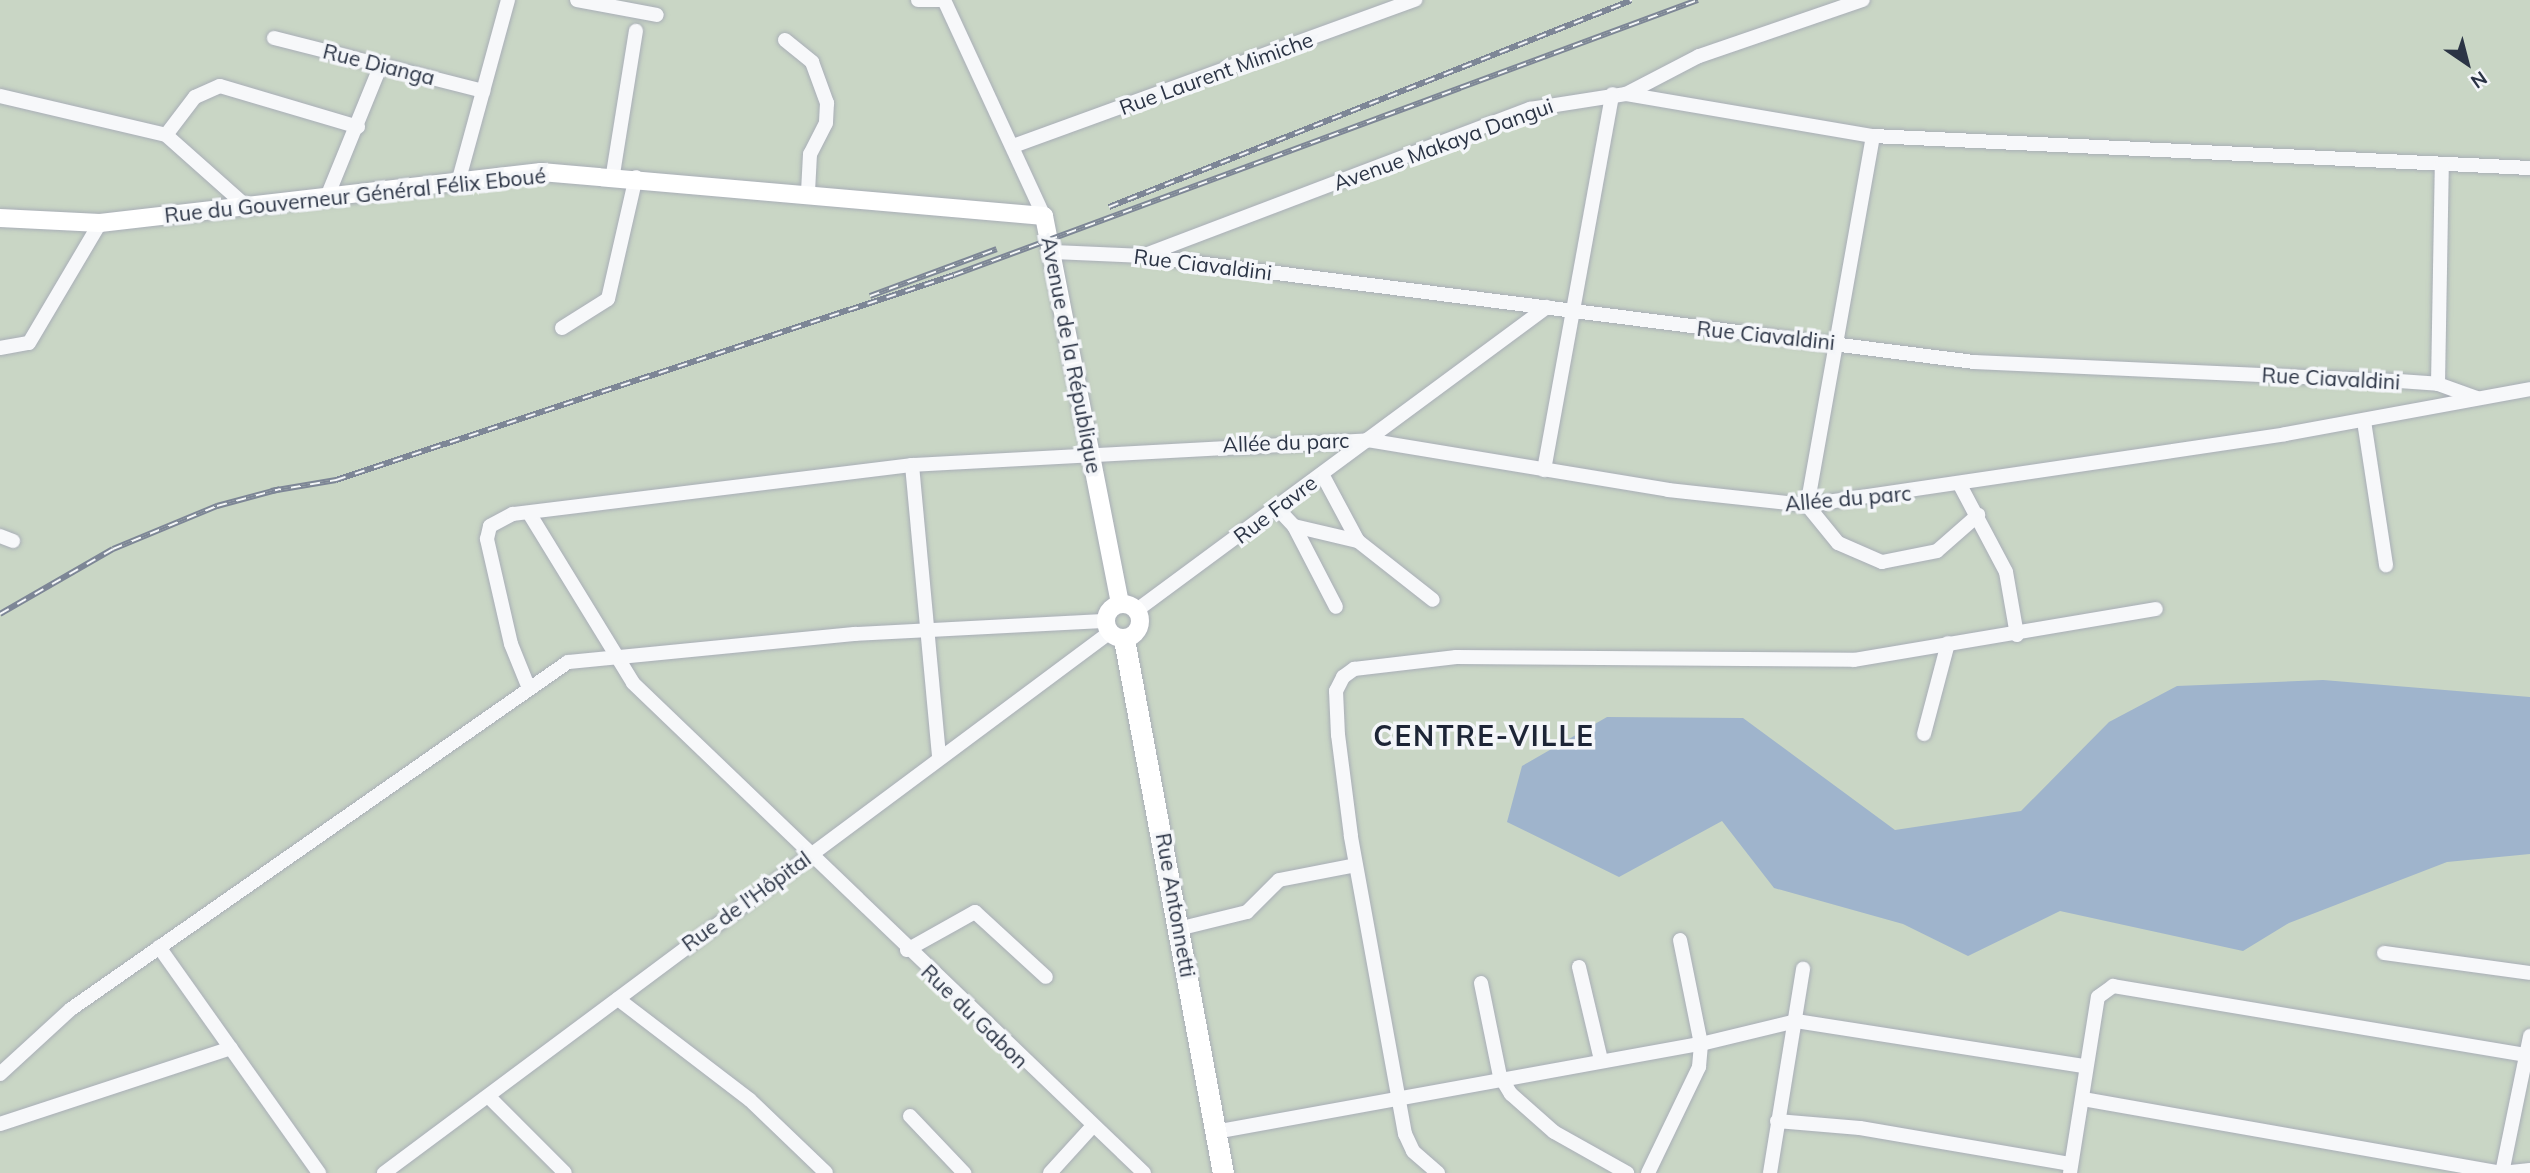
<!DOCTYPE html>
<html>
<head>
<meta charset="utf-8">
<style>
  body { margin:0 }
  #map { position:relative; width:2530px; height:1173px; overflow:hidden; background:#e4e7ec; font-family:Mulish,sans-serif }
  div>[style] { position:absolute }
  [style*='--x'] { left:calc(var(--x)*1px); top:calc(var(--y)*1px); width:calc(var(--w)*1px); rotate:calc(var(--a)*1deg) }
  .green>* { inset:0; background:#c9d6c5 }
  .water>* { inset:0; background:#9fb4cc }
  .roads { filter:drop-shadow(0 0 2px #a9aeb7) drop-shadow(0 0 2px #a9aeb7) }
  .minor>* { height:14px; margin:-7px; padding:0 7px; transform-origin:7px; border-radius:7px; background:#f7f8fa }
  .major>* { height:18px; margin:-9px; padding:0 9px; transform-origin:9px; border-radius:9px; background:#fff }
  .major>.ring { margin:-9px; padding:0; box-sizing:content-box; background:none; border:18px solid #fff; border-radius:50% }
  .highway>* { height:21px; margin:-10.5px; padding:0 10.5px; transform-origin:10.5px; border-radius:10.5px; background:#fff }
  .rail>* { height:6px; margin-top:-3px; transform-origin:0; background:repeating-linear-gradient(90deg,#f4f6f9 0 10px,#7d8696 0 20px); box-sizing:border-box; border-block:2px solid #7d8696 }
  span { translate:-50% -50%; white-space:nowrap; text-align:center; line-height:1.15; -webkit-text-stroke:7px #f4f6f9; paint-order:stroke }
  .street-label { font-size:21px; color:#2b3445 }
  .district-label { font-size:28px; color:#1d2536; font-weight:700; letter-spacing:2px }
  .north { position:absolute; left:2432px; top:28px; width:70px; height:70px; -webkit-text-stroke:5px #f4f6f9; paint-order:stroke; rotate:145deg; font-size:19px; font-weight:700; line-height:28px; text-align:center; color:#2b3445 }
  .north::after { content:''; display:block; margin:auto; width:24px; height:32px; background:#2b3445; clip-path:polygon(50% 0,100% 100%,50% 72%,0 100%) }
</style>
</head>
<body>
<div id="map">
  <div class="green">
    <i style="clip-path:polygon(0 0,2530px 0,2530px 1173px,0 1173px)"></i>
  </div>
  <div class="water">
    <i style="clip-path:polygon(2323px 680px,2530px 697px,2530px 854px,2447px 862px,2289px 923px,2243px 951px,2060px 911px,1968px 956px,1903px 924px,1774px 888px,1722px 821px,1619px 877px,1507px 822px,1522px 766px,1607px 717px,1743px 718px,1895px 830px,2021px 811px,2109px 722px,2177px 686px)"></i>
  </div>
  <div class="roads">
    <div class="minor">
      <i style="--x:577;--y:0;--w:81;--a:10.6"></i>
      <i style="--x:918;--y:0;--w:25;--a:0"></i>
      <i style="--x:944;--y:0;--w:238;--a:65.2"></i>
      <i style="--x:274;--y:38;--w:216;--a:14.2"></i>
      <i style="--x:785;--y:40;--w:35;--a:39"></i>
      <i style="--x:812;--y:62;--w:44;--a:69.9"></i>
      <i style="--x:827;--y:103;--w:20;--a:93"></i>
      <i style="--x:826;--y:123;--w:35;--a:117"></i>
      <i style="--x:810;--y:154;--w:38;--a:93"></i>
      <i style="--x:1626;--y:94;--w:251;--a:9.7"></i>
      <i style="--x:1873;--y:136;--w:658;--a:2.79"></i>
      <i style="--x:0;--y:96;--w:171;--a:13.2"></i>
      <i style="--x:166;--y:135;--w:108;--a:41.6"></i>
      <i style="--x:166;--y:135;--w:48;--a:-52.7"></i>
      <i style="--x:195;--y:97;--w:27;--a:-24"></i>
      <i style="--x:220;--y:86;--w:144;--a:16.5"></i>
      <i style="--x:1873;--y:136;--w:375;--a:100.1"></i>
      <i style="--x:1807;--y:505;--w:49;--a:50.8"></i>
      <i style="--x:1838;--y:543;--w:48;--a:23.4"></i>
      <i style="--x:1882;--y:562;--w:56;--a:-11.3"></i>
      <i style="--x:1937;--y:551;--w:55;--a:-41.3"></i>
      <i style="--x:1016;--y:145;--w:425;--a:-20"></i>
      <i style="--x:613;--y:174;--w:145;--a:-80.9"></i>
      <i style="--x:459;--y:179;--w:186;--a:-74.7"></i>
      <i style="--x:327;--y:197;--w:143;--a:-67.8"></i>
      <i style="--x:1055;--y:252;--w:88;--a:2.6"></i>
      <i style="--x:1143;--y:256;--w:838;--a:7.27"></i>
      <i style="--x:1974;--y:362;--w:425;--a:2.6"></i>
      <i style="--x:2399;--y:381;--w:39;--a:4"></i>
      <i style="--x:2438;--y:384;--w:41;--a:19.7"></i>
      <i style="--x:1145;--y:255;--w:412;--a:-20.8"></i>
      <i style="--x:1530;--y:109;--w:97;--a:-8.9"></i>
      <i style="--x:1626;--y:94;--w:82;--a:-27.5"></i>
      <i style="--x:1699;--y:56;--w:173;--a:-18.9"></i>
      <i style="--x:562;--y:328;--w:54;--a:-32.2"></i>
      <i style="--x:608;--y:299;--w:125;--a:-77.1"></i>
      <i style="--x:0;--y:348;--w:29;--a:-10"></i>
      <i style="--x:29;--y:343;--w:139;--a:-59.4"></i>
      <i style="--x:2438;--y:384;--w:220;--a:-89"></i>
      <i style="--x:2364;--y:421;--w:146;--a:81.3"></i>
      <i style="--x:912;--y:465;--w:292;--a:84.7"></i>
      <i style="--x:1544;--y:470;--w:382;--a:-79.7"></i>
      <i style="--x:1322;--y:474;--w:76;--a:61.8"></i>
      <i style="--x:1358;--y:541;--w:95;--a:38.2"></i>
      <i style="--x:1960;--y:485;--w:98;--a:62.1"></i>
      <i style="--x:2006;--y:572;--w:64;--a:80.1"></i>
      <i style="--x:1278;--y:509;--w:23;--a:47"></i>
      <i style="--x:1294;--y:526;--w:66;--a:13.2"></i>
      <i style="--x:529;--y:513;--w:199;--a:58.5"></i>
      <i style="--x:633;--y:683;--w:708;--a:43.8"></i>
      <i style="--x:1294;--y:526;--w:91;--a:62.6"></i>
      <i style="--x:0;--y:536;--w:14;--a:21"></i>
      <i style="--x:1137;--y:610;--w:510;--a:-36.47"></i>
      <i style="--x:528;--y:686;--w:45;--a:-112"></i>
      <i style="--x:511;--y:644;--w:108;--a:-102.9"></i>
      <i style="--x:487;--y:539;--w:13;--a:-77"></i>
      <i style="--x:490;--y:526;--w:26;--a:-28"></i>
      <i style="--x:513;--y:514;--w:402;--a:-7"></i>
      <i style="--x:912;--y:465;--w:456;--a:-3.1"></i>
      <i style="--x:1367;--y:440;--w:305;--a:9.4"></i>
      <i style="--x:1668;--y:490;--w:140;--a:6.2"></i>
      <i style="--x:1807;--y:505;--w:483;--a:-8.4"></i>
      <i style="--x:2285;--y:434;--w:249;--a:-10.4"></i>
      <i style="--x:1924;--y:734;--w:94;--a:-75.2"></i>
      <i style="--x:1182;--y:928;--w:67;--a:-13.8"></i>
      <i style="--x:1247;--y:912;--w:45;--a:-45"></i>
      <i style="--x:1279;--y:880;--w:78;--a:-11"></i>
      <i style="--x:159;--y:947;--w:277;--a:54.7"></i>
      <i style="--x:907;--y:950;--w:78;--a:-29.2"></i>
      <i style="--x:975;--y:912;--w:96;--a:42.5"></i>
      <i style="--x:2384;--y:953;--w:147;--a:7.8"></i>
      <i style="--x:1579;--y:967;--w:96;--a:76.7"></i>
      <i style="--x:1481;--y:983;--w:95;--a:78.5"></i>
      <i style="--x:1500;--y:1076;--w:21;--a:59"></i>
      <i style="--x:1511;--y:1094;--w:57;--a:41.5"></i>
      <i style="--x:1554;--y:1132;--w:84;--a:29.3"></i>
      <i style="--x:618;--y:999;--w:166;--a:37.4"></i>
      <i style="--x:750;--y:1100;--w:105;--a:43.8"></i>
      <i style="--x:0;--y:1074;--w:96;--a:-42.5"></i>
      <i style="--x:71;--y:1009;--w:606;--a:-34.92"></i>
      <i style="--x:568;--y:662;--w:288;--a:-5.6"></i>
      <i style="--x:855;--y:634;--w:251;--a:-3"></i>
      <i style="--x:489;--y:1097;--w:107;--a:45"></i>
      <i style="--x:2083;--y:1099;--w:425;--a:10"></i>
      <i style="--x:2502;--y:1173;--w:28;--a:-6"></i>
      <i style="--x:910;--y:1116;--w:79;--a:46.5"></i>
      <i style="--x:1777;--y:1121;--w:83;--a:4.8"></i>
      <i style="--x:1860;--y:1128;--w:214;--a:9.7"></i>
      <i style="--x:0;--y:1124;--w:243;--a:-18.2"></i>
      <i style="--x:1215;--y:1132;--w:494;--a:-10.3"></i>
      <i style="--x:1701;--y:1044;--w:98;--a:-13.6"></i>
      <i style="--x:1796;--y:1021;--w:291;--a:8.9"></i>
      <i style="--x:384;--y:1173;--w:905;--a:-36.69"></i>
      <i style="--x:1050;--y:1173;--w:61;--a:-47.7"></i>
      <i style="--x:1438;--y:1173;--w:33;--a:-139"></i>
      <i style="--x:1413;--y:1151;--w:19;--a:-115"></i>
      <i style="--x:1405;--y:1134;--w:303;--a:-100.3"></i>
      <i style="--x:1351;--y:836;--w:102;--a:-97.3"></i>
      <i style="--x:1338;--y:735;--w:44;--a:-92.6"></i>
      <i style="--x:1336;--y:691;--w:16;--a:-63"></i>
      <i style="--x:1343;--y:677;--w:14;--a:-36"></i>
      <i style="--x:1354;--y:669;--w:103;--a:-6.7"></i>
      <i style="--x:1456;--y:657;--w:398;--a:0.4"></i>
      <i style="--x:1854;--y:660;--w:306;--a:-9.6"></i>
      <i style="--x:1648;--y:1173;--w:118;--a:-64.3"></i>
      <i style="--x:1699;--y:1067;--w:23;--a:-85"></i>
      <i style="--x:1701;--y:1044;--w:106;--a:-101.4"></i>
      <i style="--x:1770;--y:1173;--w:207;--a:-80.8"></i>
      <i style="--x:2070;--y:1173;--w:178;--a:-81"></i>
      <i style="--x:2098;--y:997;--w:19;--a:-36"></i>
      <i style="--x:2113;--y:986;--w:423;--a:9.5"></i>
      <i style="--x:2502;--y:1173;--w:140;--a:-78.4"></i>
    </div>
    <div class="major">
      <i style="--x:0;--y:218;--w:100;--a:2.9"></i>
      <i style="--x:100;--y:223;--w:444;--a:-6.6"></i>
      <i style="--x:541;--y:172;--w:505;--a:5"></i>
      <i style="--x:1044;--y:216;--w:395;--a:78.9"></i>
      <i class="ring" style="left:1106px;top:604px;width:16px;height:16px"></i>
    </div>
    <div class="highway">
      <i style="--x:1124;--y:639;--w:543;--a:79.5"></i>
    </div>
  </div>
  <div class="rail">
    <i style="--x:1109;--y:207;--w:562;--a:-21.59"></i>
    <i style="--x:870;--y:296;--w:135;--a:-20.3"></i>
    <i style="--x:271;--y:491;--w:66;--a:-9.6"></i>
    <i style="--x:336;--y:480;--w:651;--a:-18.35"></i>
    <i style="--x:954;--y:275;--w:793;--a:-20.29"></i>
    <i style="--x:0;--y:614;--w:130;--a:-29.9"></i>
    <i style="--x:113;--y:549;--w:113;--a:-22.5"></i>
    <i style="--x:217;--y:506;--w:65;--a:-15.1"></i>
  </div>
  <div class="street-label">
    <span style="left:379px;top:64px;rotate:14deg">Rue Dianga</span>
    <span style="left:1216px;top:73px;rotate:-20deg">Rue Laurent Mimiche</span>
    <span style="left:1443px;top:144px;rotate:-20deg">Avenue Makaya Dangui</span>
    <span style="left:355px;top:195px;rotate:-6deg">Rue du Gouverneur Général Félix Eboué</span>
    <span style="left:1203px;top:264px;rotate:7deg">Rue Ciavaldini</span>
    <span style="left:1766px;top:335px;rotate:6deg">Rue Ciavaldini</span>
    <span style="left:1072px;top:355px;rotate:79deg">Avenue de la République</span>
    <span style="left:2331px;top:378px;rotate:3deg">Rue Ciavaldini</span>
    <span style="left:1286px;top:442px;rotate:-2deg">Allée du parc</span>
    <span style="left:1848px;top:498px;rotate:-5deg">Allée du parc</span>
    <span style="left:1275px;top:509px;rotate:-37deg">Rue Favre</span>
    <span style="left:746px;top:901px;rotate:-36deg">Rue de l'Hôpital</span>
    <span style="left:1176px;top:905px;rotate:80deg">Rue Antonnetti</span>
    <span style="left:975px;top:1016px;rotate:44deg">Rue du Gabon</span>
  </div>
  <div class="district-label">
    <span style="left:1484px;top:736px">CENTRE-VILLE</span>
  </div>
  <div class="north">N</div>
</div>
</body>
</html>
